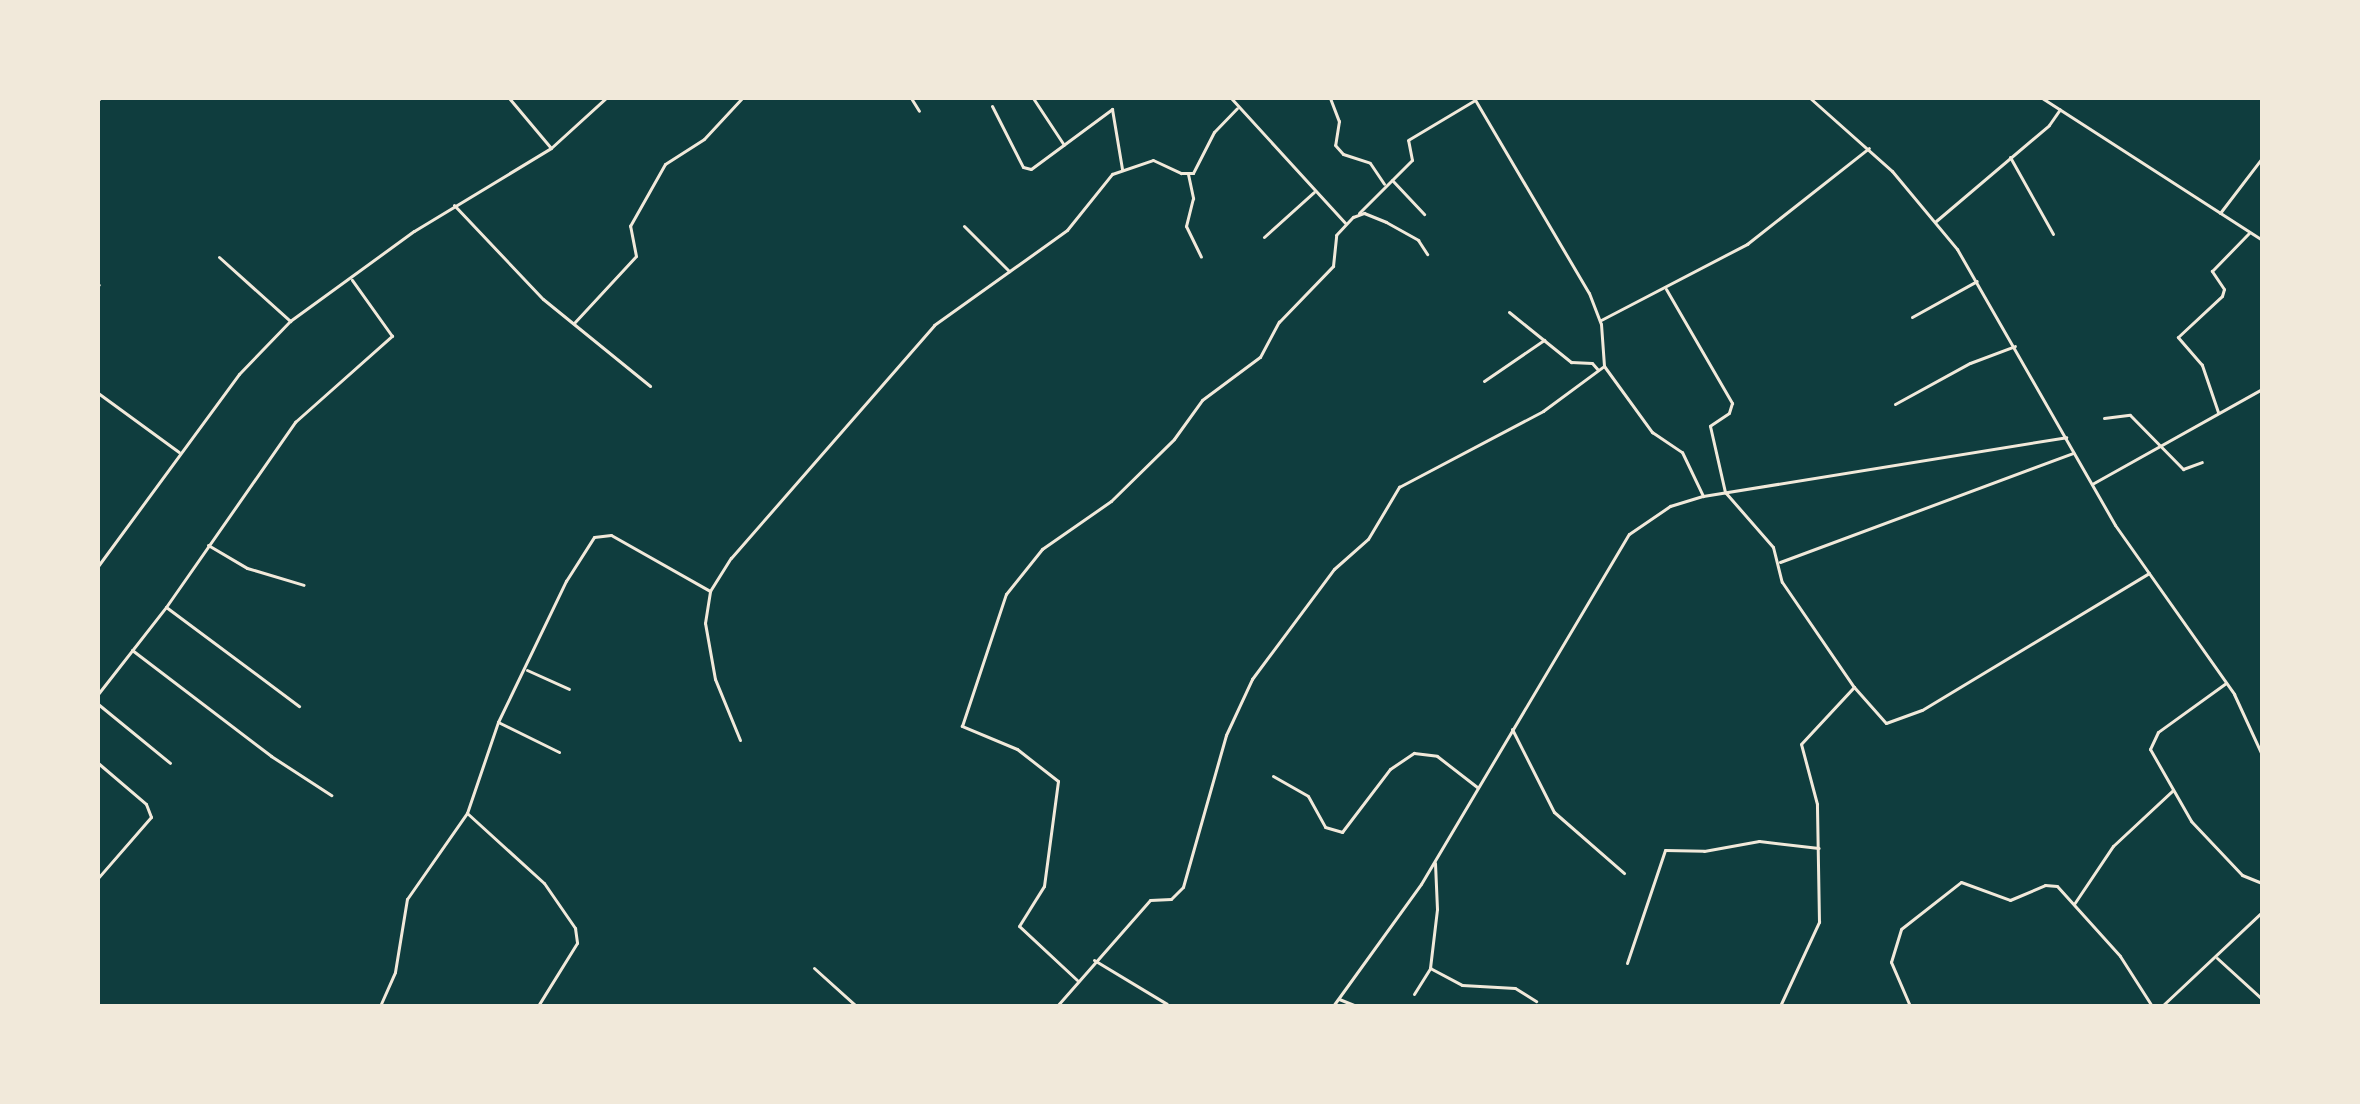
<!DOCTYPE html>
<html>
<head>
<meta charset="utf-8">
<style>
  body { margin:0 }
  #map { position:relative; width:2360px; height:1104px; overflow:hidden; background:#0f3d3e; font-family:Inter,sans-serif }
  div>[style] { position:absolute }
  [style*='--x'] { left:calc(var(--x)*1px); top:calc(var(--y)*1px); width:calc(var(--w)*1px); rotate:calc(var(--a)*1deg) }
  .minor>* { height:3px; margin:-1.5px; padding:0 1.5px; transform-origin:1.5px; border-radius:1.5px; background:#f1e9da }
  .tertiary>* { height:3px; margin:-1.5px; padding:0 1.5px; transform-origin:1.5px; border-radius:1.5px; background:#f1e9da }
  span { translate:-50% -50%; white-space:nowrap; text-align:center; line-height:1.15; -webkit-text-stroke:8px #f1e9da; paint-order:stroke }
  .frame { position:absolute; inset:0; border:100px solid #f1e9da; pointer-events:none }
</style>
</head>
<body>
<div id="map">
  <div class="minor">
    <i style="--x:509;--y:98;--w:65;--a:50"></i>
    <i style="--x:911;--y:98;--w:15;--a:58"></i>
    <i style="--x:1033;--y:98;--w:56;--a:56.6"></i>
    <i style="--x:1231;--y:98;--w:169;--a:47.6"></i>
    <i style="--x:1330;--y:98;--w:25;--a:69"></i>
    <i style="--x:1339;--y:121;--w:24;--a:99"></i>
    <i style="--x:1335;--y:145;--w:12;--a:48"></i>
    <i style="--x:1343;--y:154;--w:28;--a:18"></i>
    <i style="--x:1370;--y:163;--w:25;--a:56"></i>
    <i style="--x:1474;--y:98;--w:226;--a:59.5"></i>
    <i style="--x:1589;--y:293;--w:33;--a:69"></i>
    <i style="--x:1601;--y:324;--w:42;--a:85.9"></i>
    <i style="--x:1604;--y:366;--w:82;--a:54"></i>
    <i style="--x:1652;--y:432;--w:36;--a:34"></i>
    <i style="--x:1682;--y:452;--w:49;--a:64.5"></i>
    <i style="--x:2042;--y:98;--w:262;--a:32.8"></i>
    <i style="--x:98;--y:100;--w:3;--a:-45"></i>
    <i style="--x:992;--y:106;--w:68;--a:63.1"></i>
    <i style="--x:1023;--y:167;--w:8;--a:14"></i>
    <i style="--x:1031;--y:169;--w:101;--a:-36.5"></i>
    <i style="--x:1112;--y:109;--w:61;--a:80.5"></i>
    <i style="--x:2010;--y:157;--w:88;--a:60.8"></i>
    <i style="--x:1188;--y:174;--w:25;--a:78"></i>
    <i style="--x:1193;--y:198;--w:29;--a:104"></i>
    <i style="--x:1186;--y:226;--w:34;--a:64"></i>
    <i style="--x:1392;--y:180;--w:47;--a:46.7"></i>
    <i style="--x:454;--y:205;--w:129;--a:46.6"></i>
    <i style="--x:543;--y:299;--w:138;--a:39.1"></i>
    <i style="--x:1359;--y:213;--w:75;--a:-45"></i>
    <i style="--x:1412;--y:160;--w:20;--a:-101"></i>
    <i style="--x:1408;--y:140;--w:78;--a:-30.8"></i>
    <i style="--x:2220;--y:213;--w:69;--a:-52.6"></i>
    <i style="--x:1936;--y:221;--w:148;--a:-40.3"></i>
    <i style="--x:2049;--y:125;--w:19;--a:-55"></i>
    <i style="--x:964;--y:226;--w:64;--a:45"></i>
    <i style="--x:1264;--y:237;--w:67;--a:-42"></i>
    <i style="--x:219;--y:257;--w:96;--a:42"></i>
    <i style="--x:98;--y:284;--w:1;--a:45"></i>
    <i style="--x:1666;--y:289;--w:132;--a:59.9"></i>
    <i style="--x:1732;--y:403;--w:10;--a:107"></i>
    <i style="--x:1729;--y:413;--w:23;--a:146"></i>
    <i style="--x:1710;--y:426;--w:68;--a:77.2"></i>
    <i style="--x:1725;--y:492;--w:73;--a:48.9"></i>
    <i style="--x:1773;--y:547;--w:36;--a:76"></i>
    <i style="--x:1782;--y:582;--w:127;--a:55.6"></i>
    <i style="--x:1854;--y:687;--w:48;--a:48.4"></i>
    <i style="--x:1886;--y:723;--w:38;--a:-20"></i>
    <i style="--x:1922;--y:710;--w:265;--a:-31.1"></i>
    <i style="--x:1509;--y:312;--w:80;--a:38.9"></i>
    <i style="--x:1571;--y:362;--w:21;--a:3"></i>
    <i style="--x:1592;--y:363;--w:9;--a:49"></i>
    <i style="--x:1912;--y:317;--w:74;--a:-29"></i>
    <i style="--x:1601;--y:320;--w:165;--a:-27.5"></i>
    <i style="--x:1747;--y:244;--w:155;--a:-38.2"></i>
    <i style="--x:574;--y:323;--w:91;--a:-47.2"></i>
    <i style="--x:636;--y:256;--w:31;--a:-101"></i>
    <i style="--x:630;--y:226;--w:71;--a:-60.6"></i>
    <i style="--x:665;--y:164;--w:46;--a:-32.7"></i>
    <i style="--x:704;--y:139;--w:56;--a:-47.2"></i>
    <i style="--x:1484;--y:381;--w:73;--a:-34.3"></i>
    <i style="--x:98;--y:393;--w:100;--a:36.1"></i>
    <i style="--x:1895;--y:404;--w:85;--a:-28.7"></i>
    <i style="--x:1970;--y:363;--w:48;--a:-20.7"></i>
    <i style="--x:2218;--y:412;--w:50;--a:-108.8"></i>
    <i style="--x:2202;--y:365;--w:37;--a:-131"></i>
    <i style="--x:2178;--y:337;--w:60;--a:-43"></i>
    <i style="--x:2222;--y:296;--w:7;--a:-74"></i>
    <i style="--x:2224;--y:289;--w:22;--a:-124"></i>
    <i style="--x:2212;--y:271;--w:53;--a:-45.8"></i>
    <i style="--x:2104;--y:418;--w:26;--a:-7"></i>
    <i style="--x:2130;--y:415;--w:76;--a:45.5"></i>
    <i style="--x:2183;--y:469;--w:20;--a:-20"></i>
    <i style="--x:2092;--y:484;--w:195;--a:-29.2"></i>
    <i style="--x:208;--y:545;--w:45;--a:30.5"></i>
    <i style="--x:247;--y:568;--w:59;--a:16.6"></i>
    <i style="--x:1780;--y:562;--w:313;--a:-20.4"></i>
    <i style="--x:98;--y:566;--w:238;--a:-53.7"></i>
    <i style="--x:239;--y:374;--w:74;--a:-46.1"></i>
    <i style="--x:290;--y:321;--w:153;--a:-36"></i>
    <i style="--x:414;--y:231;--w:160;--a:-31.2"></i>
    <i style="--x:551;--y:148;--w:74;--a:-42.3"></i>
    <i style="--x:166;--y:607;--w:166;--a:36.7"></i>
    <i style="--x:132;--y:650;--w:175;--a:37.3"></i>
    <i style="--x:271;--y:756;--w:72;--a:33"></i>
    <i style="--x:527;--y:670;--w:46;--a:24.3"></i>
    <i style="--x:2226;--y:683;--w:84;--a:144.2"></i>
    <i style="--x:2158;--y:732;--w:19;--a:115"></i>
    <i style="--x:2150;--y:749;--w:83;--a:60.3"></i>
    <i style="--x:2191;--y:821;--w:74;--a:46.6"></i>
    <i style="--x:2242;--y:875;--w:22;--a:22"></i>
    <i style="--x:98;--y:694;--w:110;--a:-52"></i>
    <i style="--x:166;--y:607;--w:226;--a:-55.1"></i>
    <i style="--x:295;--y:422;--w:130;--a:-41.6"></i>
    <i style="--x:392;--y:336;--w:69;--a:-125.5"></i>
    <i style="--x:98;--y:704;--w:93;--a:39.3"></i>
    <i style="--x:498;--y:722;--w:68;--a:26.2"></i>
    <i style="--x:1512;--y:729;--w:93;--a:63.2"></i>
    <i style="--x:1554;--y:812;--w:93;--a:41.1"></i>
    <i style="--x:740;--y:740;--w:66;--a:-112.3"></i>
    <i style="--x:715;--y:679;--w:57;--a:-100.1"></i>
    <i style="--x:705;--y:623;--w:32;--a:-81"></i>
    <i style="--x:710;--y:591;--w:39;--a:-58"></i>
    <i style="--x:731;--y:558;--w:309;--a:-48.9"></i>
    <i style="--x:934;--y:325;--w:163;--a:-35.5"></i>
    <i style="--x:1067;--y:230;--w:72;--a:-51.2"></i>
    <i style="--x:1112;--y:174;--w:43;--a:-18.9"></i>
    <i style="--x:1153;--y:160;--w:31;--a:25"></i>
    <i style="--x:1181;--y:173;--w:12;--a:0"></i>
    <i style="--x:1193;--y:173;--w:46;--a:-62.9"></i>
    <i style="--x:1214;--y:132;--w:33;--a:-46"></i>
    <i style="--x:98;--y:763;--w:63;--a:40.5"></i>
    <i style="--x:146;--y:804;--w:14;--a:69"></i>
    <i style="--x:151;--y:817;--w:81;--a:131"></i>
    <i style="--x:1273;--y:776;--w:40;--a:29.7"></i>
    <i style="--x:1308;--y:796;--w:35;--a:61"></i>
    <i style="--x:1325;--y:827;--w:18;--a:16"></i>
    <i style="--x:1342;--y:832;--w:79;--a:-52.7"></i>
    <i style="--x:1390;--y:769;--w:29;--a:-34"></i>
    <i style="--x:1414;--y:753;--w:23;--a:7"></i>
    <i style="--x:1437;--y:756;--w:51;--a:37.8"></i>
    <i style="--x:467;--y:813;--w:104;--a:42.3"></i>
    <i style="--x:544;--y:883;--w:55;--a:55.4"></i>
    <i style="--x:575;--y:928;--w:15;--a:82"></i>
    <i style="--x:577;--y:943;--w:74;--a:121.8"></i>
    <i style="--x:2074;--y:904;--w:70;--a:-56.1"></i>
    <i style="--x:2113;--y:846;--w:82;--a:-43"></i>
    <i style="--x:2217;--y:958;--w:61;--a:42.3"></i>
    <i style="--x:1094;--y:960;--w:85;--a:31.1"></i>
    <i style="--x:1627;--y:963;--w:119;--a:-71.4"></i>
    <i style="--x:1665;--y:850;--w:39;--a:1"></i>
    <i style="--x:1704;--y:851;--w:56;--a:-10.3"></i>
    <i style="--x:1759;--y:841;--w:60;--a:6.7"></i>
    <i style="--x:814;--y:968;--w:57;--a:42.1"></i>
    <i style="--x:1430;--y:968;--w:36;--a:28"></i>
    <i style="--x:1462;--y:985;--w:53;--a:3.2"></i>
    <i style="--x:1515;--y:988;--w:25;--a:32"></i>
    <i style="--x:1077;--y:980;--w:79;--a:-137"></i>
    <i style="--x:1019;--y:926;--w:47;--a:-58"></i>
    <i style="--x:1044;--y:886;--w:106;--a:-82.4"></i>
    <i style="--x:1058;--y:781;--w:52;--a:-142"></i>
    <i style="--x:1017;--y:749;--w:60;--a:-157.3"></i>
    <i style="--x:962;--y:726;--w:139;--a:-71.6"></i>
    <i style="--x:1006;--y:594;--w:58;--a:-51.3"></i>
    <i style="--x:1042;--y:549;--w:84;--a:-34.8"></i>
    <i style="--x:1111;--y:501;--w:88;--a:-44.5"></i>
    <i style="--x:1174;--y:439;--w:48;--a:-54.3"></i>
    <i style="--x:1202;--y:400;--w:72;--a:-36.6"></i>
    <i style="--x:1260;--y:357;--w:40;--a:-62"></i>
    <i style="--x:1279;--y:322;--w:78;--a:-46"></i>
    <i style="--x:1333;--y:266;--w:31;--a:-84"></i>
    <i style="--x:1336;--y:235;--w:25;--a:-47"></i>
    <i style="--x:1353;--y:217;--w:12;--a:-20"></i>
    <i style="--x:1364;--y:213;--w:24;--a:22"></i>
    <i style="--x:1386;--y:222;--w:37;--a:29"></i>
    <i style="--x:1418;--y:240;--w:17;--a:57"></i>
    <i style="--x:1414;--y:994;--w:31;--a:-58"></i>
    <i style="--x:1430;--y:968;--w:59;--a:-83.2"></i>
    <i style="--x:1437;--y:909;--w:46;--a:-92.5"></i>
    <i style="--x:1339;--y:999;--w:18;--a:22"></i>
    <i style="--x:380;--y:1006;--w:37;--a:-66"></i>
    <i style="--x:395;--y:972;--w:74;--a:-80.7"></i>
    <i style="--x:407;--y:899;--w:105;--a:-55.1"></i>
    <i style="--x:467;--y:813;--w:96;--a:-71.2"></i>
    <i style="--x:498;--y:722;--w:157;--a:-64.3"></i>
    <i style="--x:566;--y:581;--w:52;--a:-57.5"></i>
    <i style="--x:594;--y:537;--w:17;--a:-7"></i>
    <i style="--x:611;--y:535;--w:114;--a:29.5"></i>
    <i style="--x:1057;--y:1006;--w:141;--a:-48.7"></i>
    <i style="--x:1150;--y:900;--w:21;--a:-3"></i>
    <i style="--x:1171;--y:899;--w:17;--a:-45"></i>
    <i style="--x:1183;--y:887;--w:158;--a:-74.2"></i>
    <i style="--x:1226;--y:735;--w:62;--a:-65.1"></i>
    <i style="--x:1252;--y:679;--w:137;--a:-53.3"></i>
    <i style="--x:1334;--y:569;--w:45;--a:-41.4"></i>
    <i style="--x:1368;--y:539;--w:61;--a:-59.2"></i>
    <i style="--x:1399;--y:487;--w:163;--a:-27.8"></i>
    <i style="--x:1543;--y:411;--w:76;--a:-36.4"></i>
    <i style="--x:1333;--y:1006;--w:150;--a:-54.2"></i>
    <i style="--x:1421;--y:884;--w:407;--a:-59.3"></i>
    <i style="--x:1629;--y:534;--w:50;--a:-34.3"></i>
    <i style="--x:1670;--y:506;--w:34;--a:-17"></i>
    <i style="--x:1703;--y:496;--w:368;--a:-9.2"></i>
    <i style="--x:1780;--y:1006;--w:93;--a:-65.1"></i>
    <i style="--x:1819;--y:922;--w:118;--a:-91"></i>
    <i style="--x:1817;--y:804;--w:62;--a:-104.9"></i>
    <i style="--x:1801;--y:744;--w:78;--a:-47.1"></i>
    <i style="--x:1910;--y:1006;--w:48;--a:-113.4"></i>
    <i style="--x:1891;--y:962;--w:34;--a:-73"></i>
    <i style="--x:1901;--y:929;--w:76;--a:-38.1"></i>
    <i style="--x:1961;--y:882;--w:52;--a:20.2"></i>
    <i style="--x:2010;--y:900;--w:38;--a:-23"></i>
    <i style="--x:2045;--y:885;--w:12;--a:5"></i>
    <i style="--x:2057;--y:886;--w:94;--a:48"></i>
    <i style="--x:2120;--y:956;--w:59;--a:57.4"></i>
    <i style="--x:2162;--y:1006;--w:137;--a:-43.2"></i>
  </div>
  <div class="tertiary">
    <i style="--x:1810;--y:98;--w:110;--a:41.7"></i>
    <i style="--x:1892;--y:171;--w:102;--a:50.2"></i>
    <i style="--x:1957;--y:249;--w:318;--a:60.2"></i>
    <i style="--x:2115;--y:525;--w:207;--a:54.8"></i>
    <i style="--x:2234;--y:694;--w:67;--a:65.3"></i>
  </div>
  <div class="frame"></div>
</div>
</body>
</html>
